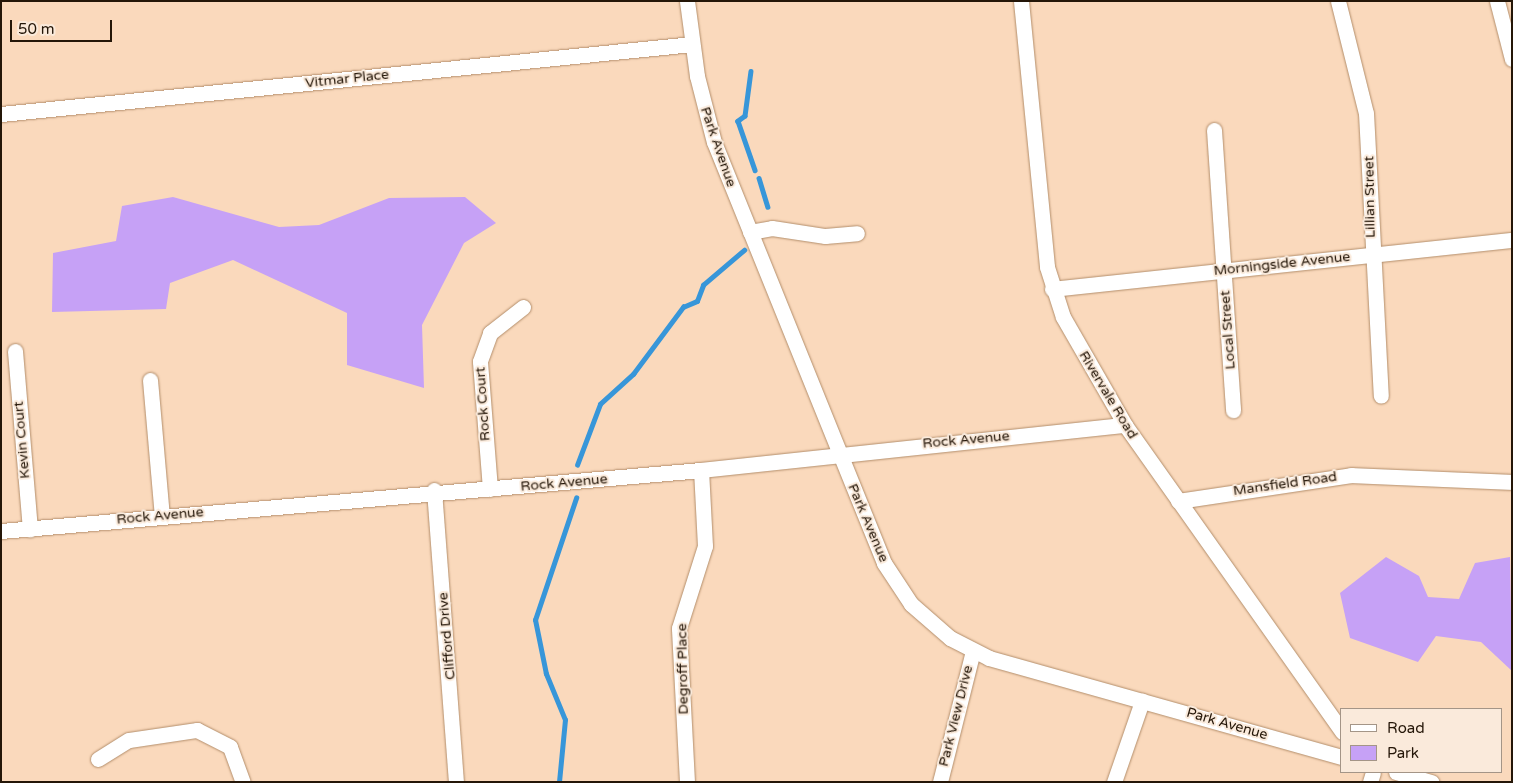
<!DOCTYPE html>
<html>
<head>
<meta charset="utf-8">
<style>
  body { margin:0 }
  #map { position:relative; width:1513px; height:783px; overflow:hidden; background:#fad9bc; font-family:"Varela Round",sans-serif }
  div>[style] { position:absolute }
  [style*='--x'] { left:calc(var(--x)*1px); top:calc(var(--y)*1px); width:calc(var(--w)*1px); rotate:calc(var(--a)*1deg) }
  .green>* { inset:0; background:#c6a1f6 }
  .stream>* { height:4.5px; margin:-2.25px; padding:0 2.25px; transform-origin:2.25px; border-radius:2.25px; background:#3796d9 }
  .roads { filter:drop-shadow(0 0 1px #b38e6b) drop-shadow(0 0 1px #b38e6b) }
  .minor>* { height:15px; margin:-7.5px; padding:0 7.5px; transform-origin:7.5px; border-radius:7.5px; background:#fff }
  span { translate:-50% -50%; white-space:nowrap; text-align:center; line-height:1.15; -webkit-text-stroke:4px #faeadb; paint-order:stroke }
  .street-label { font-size:14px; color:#241608 }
  .frame { position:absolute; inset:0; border:2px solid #241608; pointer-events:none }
  .legend { position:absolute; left:1340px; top:708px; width:162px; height:65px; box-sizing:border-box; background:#faeadb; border:1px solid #a49587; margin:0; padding:6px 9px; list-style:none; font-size:15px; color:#241608 }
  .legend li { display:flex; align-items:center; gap:10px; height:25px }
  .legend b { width:25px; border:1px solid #a49587 }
  .scale { position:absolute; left:10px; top:20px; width:102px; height:22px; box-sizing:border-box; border:2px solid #241608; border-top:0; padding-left:6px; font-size:15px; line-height:18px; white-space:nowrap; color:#241608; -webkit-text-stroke:4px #faeadb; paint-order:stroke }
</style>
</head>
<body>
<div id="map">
  <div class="green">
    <i style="clip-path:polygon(173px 197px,279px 227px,319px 225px,389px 198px,465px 197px,496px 223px,464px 243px,422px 325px,424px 388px,347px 365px,347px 313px,233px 260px,170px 283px,166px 309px,52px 312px,53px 253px,116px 241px,122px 206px)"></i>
    <i style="clip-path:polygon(1386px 557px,1419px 576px,1428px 597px,1459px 599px,1475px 563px,1510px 557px,1512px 671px,1481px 642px,1436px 636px,1418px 662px,1350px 638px,1340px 593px)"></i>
  </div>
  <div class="stream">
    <i style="--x:751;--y:71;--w:45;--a:97.6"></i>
    <i style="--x:745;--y:116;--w:9;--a:144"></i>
    <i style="--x:738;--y:121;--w:52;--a:70.9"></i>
    <i style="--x:759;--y:178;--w:30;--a:73"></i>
    <i style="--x:577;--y:465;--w:65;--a:-69.3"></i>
    <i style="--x:600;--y:404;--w:45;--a:-42.3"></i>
    <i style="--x:633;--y:374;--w:84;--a:-53.3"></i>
    <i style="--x:683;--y:307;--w:15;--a:-23"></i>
    <i style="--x:697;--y:301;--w:17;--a:-69"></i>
    <i style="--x:703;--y:285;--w:54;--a:-40.5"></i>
    <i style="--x:559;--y:782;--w:62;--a:-84.5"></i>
    <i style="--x:565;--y:720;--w:50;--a:-112.4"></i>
    <i style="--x:546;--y:674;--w:55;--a:-101.5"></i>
    <i style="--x:535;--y:620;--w:129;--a:-71.4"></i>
  </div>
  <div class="roads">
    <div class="minor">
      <i style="--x:687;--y:1;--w:76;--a:82.4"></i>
      <i style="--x:697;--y:76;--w:68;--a:75.6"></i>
      <i style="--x:714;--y:142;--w:454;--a:68"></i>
      <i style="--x:884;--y:563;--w:49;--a:56.6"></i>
      <i style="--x:911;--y:604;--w:52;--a:41.1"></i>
      <i style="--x:950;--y:638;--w:44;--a:27.1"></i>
      <i style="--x:989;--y:658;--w:367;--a:15.7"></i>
      <i style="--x:1021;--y:1;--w:267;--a:84.4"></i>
      <i style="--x:1047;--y:267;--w:52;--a:72.3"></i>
      <i style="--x:1063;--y:317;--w:125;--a:60.1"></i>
      <i style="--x:1125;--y:425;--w:376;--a:54.7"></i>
      <i style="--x:1338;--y:1;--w:115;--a:76"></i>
      <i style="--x:1366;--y:113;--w:283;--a:87"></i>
      <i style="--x:1497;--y:1;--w:60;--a:75.5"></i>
      <i style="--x:1;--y:114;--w:695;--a:-5.78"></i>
      <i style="--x:1214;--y:130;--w:281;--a:86.1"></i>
      <i style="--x:750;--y:232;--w:22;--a:-10"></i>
      <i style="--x:772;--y:228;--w:54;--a:8.6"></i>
      <i style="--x:825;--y:236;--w:32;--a:-5"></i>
      <i style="--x:1052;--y:289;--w:463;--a:-6.1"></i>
      <i style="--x:15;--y:351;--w:179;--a:85.2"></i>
      <i style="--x:150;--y:380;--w:137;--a:85"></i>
      <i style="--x:490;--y:489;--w:128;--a:-94.5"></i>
      <i style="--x:480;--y:361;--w:30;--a:-70"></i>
      <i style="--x:490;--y:333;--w:42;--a:-38.2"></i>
      <i style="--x:434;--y:490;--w:293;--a:85.7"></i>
      <i style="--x:1178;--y:501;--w:175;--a:-8.5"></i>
      <i style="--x:1351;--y:475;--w:161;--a:2.5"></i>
      <i style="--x:1;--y:531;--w:703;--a:-4.98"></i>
      <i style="--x:701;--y:470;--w:426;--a:-6.1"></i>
      <i style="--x:98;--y:759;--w:36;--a:-32"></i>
      <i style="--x:129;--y:740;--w:69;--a:-8.4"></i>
      <i style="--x:197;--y:730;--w:37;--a:27"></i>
      <i style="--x:230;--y:747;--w:37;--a:70"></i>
      <i style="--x:1396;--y:772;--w:37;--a:16"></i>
      <i style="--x:687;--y:782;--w:154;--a:-93"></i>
      <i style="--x:679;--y:628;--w:86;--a:-72.4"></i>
      <i style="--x:705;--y:546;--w:76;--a:-93"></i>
      <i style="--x:940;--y:782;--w:135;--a:-75.9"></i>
      <i style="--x:1114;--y:782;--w:86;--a:-70.9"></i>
      <i style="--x:1370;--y:782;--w:10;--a:-73"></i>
    </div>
  </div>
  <div class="street-label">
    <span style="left:347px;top:79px;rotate:-6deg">Vitmar Place</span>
    <span style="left:718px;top:147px;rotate:71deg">Park Avenue</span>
    <span style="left:1370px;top:197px;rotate:-91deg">Lillian Street</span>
    <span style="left:1282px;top:264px;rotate:-6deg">Morningside Avenue</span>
    <span style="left:1228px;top:330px;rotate:-94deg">Local Street</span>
    <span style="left:1108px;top:395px;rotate:59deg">Rivervale Road</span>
    <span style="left:483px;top:404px;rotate:-94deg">Rock Court</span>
    <span style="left:22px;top:440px;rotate:-95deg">Kevin Court</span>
    <span style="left:966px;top:440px;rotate:-5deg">Rock Avenue</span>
    <span style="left:564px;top:483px;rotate:-5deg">Rock Avenue</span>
    <span style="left:1285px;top:484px;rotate:-8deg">Mansfield Road</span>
    <span style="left:160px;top:516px;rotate:-5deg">Rock Avenue</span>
    <span style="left:868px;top:523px;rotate:67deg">Park Avenue</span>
    <span style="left:447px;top:636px;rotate:-95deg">Clifford Drive</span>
    <span style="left:683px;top:669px;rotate:-91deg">Degroff Place</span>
    <span style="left:956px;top:716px;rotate:-76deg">Park View Drive</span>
    <span style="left:1227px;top:724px;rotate:16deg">Park Avenue</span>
  </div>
  <div class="frame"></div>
  <ul class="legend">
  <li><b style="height:6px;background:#fff"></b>Road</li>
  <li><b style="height:14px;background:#c6a1f6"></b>Park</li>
  </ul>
  <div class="scale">50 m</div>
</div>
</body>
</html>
